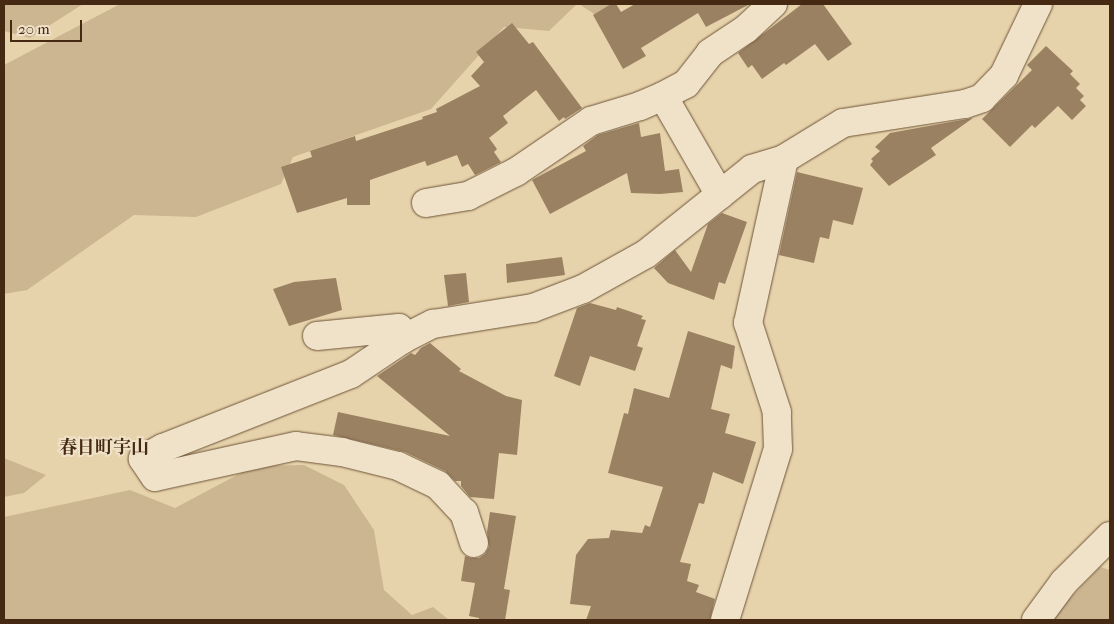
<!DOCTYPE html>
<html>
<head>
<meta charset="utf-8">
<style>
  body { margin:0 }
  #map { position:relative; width:1114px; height:624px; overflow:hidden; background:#e7d3ab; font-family:"IM FELL French Canon","Noto Serif JP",serif }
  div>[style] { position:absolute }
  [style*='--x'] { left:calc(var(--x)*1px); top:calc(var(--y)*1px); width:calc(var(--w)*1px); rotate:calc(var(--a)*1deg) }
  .green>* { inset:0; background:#ccb691 }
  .building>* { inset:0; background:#9a8162 }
  .roads { filter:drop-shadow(0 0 1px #6e5439) drop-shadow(0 0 1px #6e5439) }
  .minor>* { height:28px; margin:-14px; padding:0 14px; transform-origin:14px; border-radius:14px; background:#efe2c8 }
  span { translate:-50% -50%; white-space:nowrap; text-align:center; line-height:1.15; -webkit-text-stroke:4px #efe2c8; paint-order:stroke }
  .quarter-label { font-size:18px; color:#462913; font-weight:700 }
  .frame { position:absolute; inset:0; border:5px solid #462913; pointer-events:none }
  .scale { position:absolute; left:10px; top:20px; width:72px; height:22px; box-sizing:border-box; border:2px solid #462913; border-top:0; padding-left:6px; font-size:15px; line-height:18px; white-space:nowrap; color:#462913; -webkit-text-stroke:4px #efe2c8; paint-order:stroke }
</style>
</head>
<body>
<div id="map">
  <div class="green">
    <i style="clip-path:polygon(4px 4px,83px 4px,30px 38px,4px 31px)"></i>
    <i style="clip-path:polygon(120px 4px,577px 4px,549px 31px,504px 27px,431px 109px,293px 157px,281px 184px,196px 217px,134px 215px,27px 290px,4px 294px,4px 65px)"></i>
    <i style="clip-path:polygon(579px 4px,616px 4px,597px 16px)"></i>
    <i style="clip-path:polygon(4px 458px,46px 475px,24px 493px,4px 497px)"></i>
    <i style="clip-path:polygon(304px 465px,344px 485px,374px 530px,384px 590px,412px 615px,433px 607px,449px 620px,4px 620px,4px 517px,130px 490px,175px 508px,254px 466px)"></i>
    <i style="clip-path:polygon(1100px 567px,1110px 570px,1110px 620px,1049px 620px)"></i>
  </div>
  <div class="building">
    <i style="clip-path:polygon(611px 4px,616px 4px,621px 12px,635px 4px,750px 4px,706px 27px,698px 13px,641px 48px,646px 56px,623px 69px,593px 15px)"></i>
    <i style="clip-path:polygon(802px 4px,823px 4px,852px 44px,828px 61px,815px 44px,786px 65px,784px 63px,762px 79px,752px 65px,748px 68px,738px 53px)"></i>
    <i style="clip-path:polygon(512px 23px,529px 44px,533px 42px,582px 108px,565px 119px,564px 117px,559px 121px,536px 90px,503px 116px,508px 123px,489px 138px,497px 149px,494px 152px,501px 162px,475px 175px,468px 164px,462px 167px,457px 155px,427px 166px,425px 161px,370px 180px,370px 205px,347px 205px,347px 198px,297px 213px,281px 167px,312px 157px,310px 151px,355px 136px,356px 141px,423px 119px,422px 117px,437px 112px,436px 109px,480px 86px,471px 76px,484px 62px,476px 52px)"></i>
    <i style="clip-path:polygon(1046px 46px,1073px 71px,1070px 74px,1080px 84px,1076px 88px,1084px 96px,1080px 100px,1086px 106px,1072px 120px,1058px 106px,1035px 128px,1032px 125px,1010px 147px,982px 119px,1032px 70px,1027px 65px)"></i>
    <i style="clip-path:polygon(973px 118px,931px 148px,936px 155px,889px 186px,870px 165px,873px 161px,871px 159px,880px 151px,875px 147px,890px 133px)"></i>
    <i style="clip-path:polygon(639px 123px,641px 137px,660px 133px,665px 171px,679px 169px,683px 192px,660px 194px,631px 193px,627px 173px,550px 214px,532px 180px,586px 151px,583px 146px,598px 135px)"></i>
    <i style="clip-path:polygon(797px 172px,863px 188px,853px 225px,833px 220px,829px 239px,820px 237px,814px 263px,779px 255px)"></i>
    <i style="clip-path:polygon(722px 213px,747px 222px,725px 284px,719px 282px,714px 300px,668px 283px,654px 268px,675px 250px,691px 272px,708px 224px)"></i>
    <i style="clip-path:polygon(562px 257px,565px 275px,507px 283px,506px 264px)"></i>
    <i style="clip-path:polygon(466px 273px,469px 302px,448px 306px,444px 275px)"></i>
    <i style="clip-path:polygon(336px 278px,342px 310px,289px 326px,273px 289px,294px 282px)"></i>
    <i style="clip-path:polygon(590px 303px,616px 310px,617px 307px,643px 316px,641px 319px,646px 320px,637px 346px,643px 348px,635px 371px,590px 356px,580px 386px,554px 376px,577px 308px)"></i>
    <i style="clip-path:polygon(688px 331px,735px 346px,732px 369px,721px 365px,711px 409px,730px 414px,725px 433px,756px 442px,743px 484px,713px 472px,704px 504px,699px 503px,680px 562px,691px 564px,687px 581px,699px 585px,696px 592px,715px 599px,710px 620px,586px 620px,591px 606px,570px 604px,576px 555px,588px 539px,609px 538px,611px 530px,642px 533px,645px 525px,650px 527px,663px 487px,608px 473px,624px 413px,628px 414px,634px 388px,669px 398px)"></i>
    <i style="clip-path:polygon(430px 343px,461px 369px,459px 371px,506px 396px,522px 400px,517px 455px,499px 453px,494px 499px,470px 497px,461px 486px,461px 481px,455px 481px,445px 471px,405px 452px,333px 435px,338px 412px,450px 436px,377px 376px,411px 353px,415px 355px,421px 348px)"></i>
    <i style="clip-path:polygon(490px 512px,516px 516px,504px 589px,510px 590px,505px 620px,479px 620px,479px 618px,469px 616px,475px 583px,461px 581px,465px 556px,471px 558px,479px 558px,485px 554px,489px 547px,487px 532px)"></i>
  </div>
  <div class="roads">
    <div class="minor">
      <i style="--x:720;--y:195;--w:114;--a:-119.9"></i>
      <i style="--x:663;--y:96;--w:26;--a:-28"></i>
      <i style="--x:686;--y:84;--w:39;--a:-52"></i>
      <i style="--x:710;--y:53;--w:43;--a:-33.7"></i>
      <i style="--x:746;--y:29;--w:37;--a:-43"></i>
      <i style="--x:426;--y:203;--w:43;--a:-9.5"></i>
      <i style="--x:468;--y:196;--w:54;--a:-26.6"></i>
      <i style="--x:516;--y:172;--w:91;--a:-34.2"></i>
      <i style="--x:591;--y:121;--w:51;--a:-17"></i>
      <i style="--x:640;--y:106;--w:25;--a:-23"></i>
      <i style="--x:317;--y:336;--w:82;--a:-5.6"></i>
      <i style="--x:399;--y:328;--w:12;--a:70"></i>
      <i style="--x:474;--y:543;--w:32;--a:-108"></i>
      <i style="--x:464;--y:513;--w:38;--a:-133"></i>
      <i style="--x:438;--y:485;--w:44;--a:-154.6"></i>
      <i style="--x:398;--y:466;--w:58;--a:-166"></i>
      <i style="--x:342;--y:452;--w:46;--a:-172.6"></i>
      <i style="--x:296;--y:446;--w:144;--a:167.6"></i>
      <i style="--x:155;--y:477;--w:22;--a:-124"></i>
      <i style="--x:143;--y:459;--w:23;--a:-29"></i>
      <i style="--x:163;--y:448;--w:202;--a:-21.5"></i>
      <i style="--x:351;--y:374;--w:63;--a:-33.9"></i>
      <i style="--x:403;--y:339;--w:34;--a:-27"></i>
      <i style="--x:433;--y:324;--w:101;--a:-9.1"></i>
      <i style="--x:533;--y:308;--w:53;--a:-20.8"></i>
      <i style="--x:583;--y:289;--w:72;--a:-29.1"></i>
      <i style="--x:646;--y:254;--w:136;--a:-38.7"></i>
      <i style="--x:752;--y:169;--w:34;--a:-17"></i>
      <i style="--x:784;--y:159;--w:69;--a:-31.4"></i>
      <i style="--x:843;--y:123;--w:123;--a:-8.9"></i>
      <i style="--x:965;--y:104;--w:18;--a:-19"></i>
      <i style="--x:982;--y:98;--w:32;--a:-46"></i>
      <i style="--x:1004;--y:75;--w:79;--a:-64.4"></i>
      <i style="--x:725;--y:620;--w:179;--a:-72.8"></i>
      <i style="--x:778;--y:449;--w:37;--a:-92"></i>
      <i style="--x:777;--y:412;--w:94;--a:-108"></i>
      <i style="--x:748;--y:323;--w:168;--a:-77.6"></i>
      <i style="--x:1036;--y:620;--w:47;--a:-53.6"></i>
      <i style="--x:1064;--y:582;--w:65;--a:-45"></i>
    </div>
  </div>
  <div class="quarter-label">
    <span style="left:104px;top:448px">春日町宇山</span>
  </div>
  <div class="frame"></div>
  <div class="scale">20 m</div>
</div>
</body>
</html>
